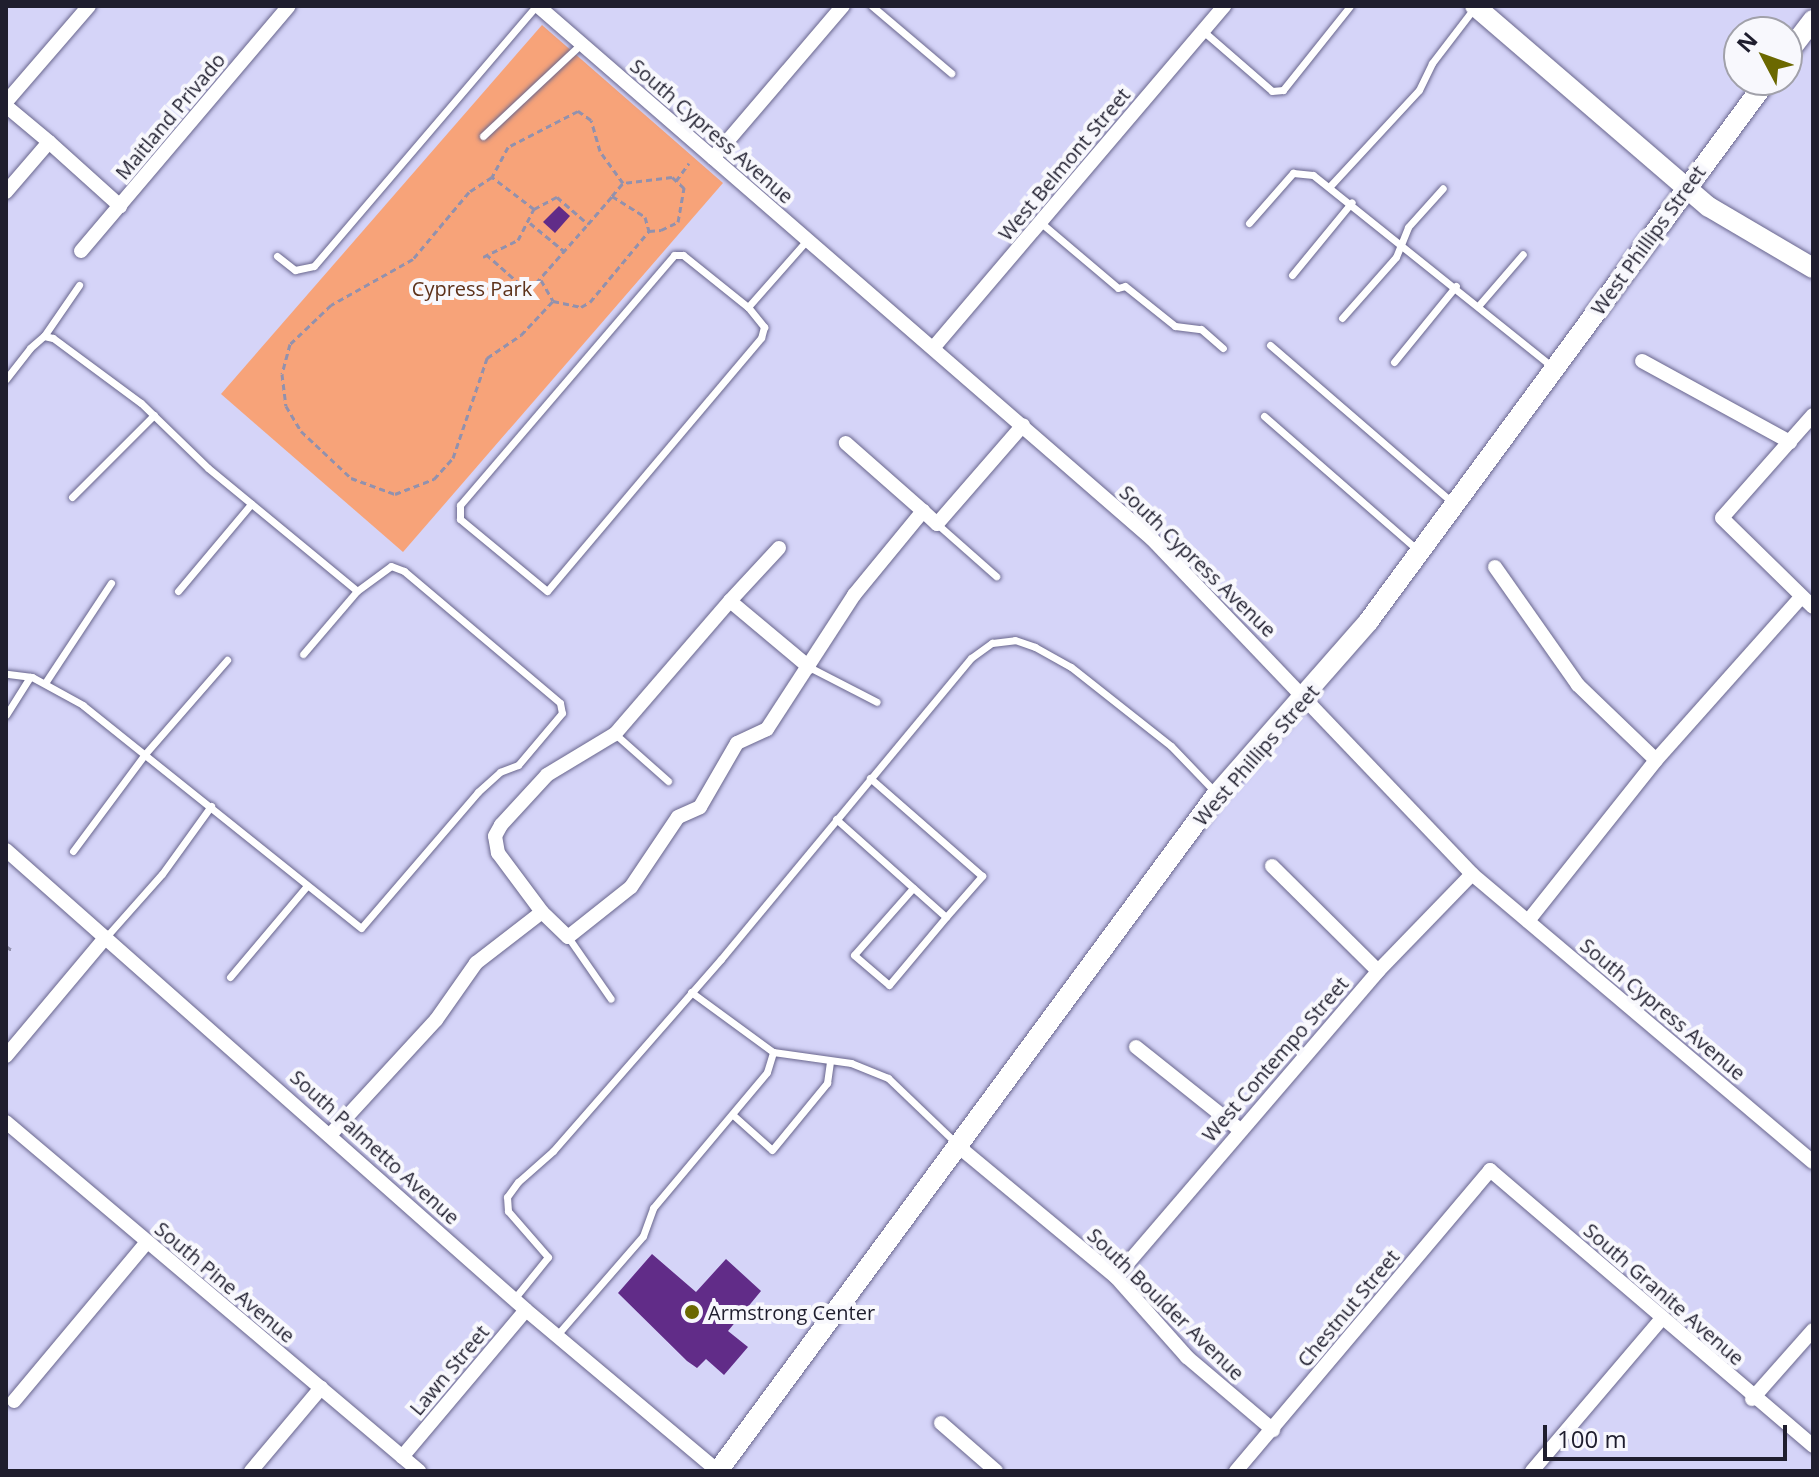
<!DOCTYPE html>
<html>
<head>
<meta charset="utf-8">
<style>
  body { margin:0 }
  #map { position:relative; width:1819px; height:1477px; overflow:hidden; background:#d5d4f8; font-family:"Open Sans",sans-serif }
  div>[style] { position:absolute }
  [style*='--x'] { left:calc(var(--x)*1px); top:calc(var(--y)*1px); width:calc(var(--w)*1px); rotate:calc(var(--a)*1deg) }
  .green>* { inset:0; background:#f7a379 }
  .building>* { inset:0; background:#612c88 }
  .path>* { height:3px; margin-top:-1.5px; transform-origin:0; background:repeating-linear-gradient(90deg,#9291ad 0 6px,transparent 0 10px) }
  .roads { filter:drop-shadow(0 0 2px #69668d) drop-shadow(0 0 2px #69668d) }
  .lane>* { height:7px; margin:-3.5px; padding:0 3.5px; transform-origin:3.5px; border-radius:3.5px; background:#fff }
  .street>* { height:14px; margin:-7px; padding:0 7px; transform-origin:7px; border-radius:7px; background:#fff }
  .secondary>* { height:20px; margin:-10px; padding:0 10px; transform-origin:10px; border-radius:10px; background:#fff }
  .dots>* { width:22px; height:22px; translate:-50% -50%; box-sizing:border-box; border:4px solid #f8f8fd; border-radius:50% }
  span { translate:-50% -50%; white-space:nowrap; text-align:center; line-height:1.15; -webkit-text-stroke:8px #f8f8fd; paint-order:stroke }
  .street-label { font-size:20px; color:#1f1e2e }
  .park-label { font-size:20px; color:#5d311a }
  .poi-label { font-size:20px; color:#1f1e2e }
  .left { translate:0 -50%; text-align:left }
  .frame { position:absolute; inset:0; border:8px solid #1f1e2e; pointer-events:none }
  .north { position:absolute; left:1723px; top:16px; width:80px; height:80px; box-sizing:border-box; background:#f8f8fd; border:2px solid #a1a1aa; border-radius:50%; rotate:311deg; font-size:22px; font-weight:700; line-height:32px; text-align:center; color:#1f1e2e }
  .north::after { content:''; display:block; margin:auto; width:28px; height:36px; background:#6b6800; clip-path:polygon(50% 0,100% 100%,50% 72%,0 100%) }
  .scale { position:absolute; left:1543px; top:1425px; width:244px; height:36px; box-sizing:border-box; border:4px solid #1f1e2e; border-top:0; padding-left:10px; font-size:24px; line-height:28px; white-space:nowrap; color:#1f1e2e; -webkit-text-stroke:6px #f8f8fd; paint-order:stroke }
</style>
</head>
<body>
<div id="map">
  <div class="green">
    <i style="clip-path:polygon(542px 25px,723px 183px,403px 552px,221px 394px)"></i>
  </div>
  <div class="building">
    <i style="clip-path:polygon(559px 206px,570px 216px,555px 233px,543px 222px)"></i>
    <i style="clip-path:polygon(652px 1254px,696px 1292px,726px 1259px,761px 1291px,728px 1331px,748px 1347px,724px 1375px,706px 1359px,697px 1368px,687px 1361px,618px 1293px)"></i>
  </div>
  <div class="path">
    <i style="--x:676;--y:181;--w:22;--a:-54"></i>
    <i style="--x:612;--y:196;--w:17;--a:-50"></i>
    <i style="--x:534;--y:209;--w:26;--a:-28"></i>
    <i style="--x:557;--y:197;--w:41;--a:41.1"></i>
    <i style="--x:588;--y:224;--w:37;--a:-49"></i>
    <i style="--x:612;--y:196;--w:39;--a:32"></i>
    <i style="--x:645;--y:217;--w:15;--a:74"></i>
    <i style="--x:649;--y:231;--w:12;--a:-5"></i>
    <i style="--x:661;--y:230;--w:19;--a:-25"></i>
    <i style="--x:678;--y:222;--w:35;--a:-80"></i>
    <i style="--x:684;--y:188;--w:16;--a:-137"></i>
    <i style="--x:672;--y:177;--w:49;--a:173"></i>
    <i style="--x:623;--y:183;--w:39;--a:-126"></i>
    <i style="--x:600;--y:151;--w:32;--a:-106"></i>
    <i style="--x:591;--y:120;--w:16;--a:-145"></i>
    <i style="--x:578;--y:111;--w:79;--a:152.8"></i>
    <i style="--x:508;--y:147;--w:34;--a:118"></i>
    <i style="--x:492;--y:177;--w:27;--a:147"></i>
    <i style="--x:469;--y:192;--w:87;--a:129.9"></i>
    <i style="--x:413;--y:259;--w:94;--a:150.7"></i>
    <i style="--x:331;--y:305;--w:57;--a:136.4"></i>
    <i style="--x:290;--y:344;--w:31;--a:105"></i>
    <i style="--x:282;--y:374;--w:32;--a:83"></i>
    <i style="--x:286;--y:406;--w:29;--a:59"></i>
    <i style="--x:301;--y:431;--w:69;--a:43.2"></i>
    <i style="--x:351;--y:478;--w:47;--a:20"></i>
    <i style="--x:395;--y:494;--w:42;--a:-21"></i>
    <i style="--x:434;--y:479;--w:28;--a:-48"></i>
    <i style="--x:453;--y:458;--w:106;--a:-71.2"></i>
    <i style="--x:487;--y:358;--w:41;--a:-34.1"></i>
    <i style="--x:521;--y:335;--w:47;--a:-46.7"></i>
    <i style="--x:553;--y:301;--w:29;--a:12"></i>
    <i style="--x:581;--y:307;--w:10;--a:-29"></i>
    <i style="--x:590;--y:302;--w:92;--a:-50.3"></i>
    <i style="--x:530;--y:223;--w:44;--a:39.5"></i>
    <i style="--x:486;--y:254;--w:45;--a:41.4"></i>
    <i style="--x:520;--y:284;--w:16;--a:-4"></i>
    <i style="--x:536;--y:283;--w:79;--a:-48.6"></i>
    <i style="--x:483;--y:257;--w:39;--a:-26"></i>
    <i style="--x:518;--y:240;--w:35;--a:-63"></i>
    <i style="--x:534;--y:209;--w:53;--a:-142.7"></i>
    <i style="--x:541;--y:280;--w:24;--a:60"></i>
    <i style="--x:6;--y:946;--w:9;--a:36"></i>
  </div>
  <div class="roads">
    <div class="lane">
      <i style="--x:872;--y:6;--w:104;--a:40.3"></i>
      <i style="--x:1203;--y:31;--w:91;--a:41"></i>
      <i style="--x:1272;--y:91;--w:11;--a:-5"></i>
      <i style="--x:1283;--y:90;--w:107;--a:-51.4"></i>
      <i style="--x:483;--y:136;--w:134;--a:-43.2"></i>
      <i style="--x:1331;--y:185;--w:129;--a:-47.2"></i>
      <i style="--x:1419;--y:90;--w:30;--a:-64"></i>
      <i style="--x:1432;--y:63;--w:71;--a:-52.5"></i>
      <i style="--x:1040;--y:222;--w:102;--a:40.2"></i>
      <i style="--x:1118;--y:288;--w:7;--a:-16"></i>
      <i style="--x:1125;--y:286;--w:64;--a:38.7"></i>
      <i style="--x:1175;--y:326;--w:26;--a:7"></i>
      <i style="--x:1201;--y:329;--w:29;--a:41"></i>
      <i style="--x:1249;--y:223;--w:67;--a:-48.7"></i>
      <i style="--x:1293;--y:173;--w:20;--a:6"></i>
      <i style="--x:1313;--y:175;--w:307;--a:38.7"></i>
      <i style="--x:674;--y:255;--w:9;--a:0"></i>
      <i style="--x:683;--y:255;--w:83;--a:38.7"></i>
      <i style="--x:748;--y:307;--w:26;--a:51"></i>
      <i style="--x:764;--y:327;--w:11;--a:105"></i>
      <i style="--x:761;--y:338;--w:331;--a:130.2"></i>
      <i style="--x:547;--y:591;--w:113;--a:-140.4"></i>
      <i style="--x:460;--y:519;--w:14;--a:-90"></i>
      <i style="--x:460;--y:505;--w:329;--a:-49.4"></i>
      <i style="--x:277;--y:256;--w:23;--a:38"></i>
      <i style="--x:295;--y:270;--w:19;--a:-12"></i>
      <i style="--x:314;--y:266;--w:342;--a:-49.5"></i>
      <i style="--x:1292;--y:275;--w:94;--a:-50.6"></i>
      <i style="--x:1479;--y:305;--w:67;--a:-49.2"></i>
      <i style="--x:748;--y:307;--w:89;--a:-48.6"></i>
      <i style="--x:1342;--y:318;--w:81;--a:-48.5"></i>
      <i style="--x:1396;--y:257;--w:32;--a:-68"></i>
      <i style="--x:1408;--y:227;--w:52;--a:-48.1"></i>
      <i style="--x:44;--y:336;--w:62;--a:-55.5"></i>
      <i style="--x:1270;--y:345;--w:242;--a:40.8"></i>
      <i style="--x:1394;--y:362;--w:98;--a:-50.8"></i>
      <i style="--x:6;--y:379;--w:39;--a:-52"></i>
      <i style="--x:30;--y:348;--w:18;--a:-41"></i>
      <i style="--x:44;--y:336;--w:9;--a:13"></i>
      <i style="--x:53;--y:338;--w:109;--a:36.5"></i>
      <i style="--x:141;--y:403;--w:93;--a:44.1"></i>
      <i style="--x:208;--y:468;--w:193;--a:39.5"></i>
      <i style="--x:357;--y:591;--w:42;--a:-36.3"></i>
      <i style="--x:391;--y:566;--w:14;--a:21"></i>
      <i style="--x:404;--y:571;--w:204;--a:40.2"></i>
      <i style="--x:560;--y:703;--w:10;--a:79"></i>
      <i style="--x:562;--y:713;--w:68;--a:130.2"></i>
      <i style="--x:518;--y:765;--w:19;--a:159"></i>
      <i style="--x:500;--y:772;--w:30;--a:138"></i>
      <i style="--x:478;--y:792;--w:179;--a:130.7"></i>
      <i style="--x:361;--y:928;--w:356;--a:-141.3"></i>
      <i style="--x:83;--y:705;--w:58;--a:-151.2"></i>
      <i style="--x:32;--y:677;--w:26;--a:-173"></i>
      <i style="--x:1264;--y:416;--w:206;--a:41.1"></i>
      <i style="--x:72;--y:497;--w:116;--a:-45"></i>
      <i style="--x:937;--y:524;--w:79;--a:41.4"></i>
      <i style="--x:178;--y:591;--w:114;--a:-50"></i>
      <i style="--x:303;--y:654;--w:83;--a:-49.4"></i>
      <i style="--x:809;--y:667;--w:76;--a:27.2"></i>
      <i style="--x:45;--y:683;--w:120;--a:-56.6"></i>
      <i style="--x:6;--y:715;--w:45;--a:-57.7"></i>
      <i style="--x:615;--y:734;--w:71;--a:41.6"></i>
      <i style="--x:836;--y:819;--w:147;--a:41.7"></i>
      <i style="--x:946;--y:917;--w:55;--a:-48.7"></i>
      <i style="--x:982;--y:876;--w:149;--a:-138.8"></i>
      <i style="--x:73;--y:851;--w:121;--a:-53.4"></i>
      <i style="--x:145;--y:754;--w:125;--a:-48.9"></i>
      <i style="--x:913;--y:888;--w:89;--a:131.4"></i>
      <i style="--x:854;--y:955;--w:46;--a:40.6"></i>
      <i style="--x:889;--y:985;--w:89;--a:-50"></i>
      <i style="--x:106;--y:937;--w:84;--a:-48.4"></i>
      <i style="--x:162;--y:874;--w:84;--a:-54.2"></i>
      <i style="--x:568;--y:937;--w:75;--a:55.3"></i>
      <i style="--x:230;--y:977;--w:119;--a:-49.8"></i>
      <i style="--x:691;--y:992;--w:102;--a:36.2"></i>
      <i style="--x:773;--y:1052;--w:79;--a:8"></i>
      <i style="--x:851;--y:1063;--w:40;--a:22"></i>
      <i style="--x:888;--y:1078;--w:97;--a:43.7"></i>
      <i style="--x:733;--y:1115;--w:52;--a:41.9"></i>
      <i style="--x:772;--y:1150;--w:87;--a:-50.6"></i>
      <i style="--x:827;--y:1083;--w:22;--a:-82"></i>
      <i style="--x:514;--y:1299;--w:54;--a:-51"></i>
      <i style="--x:548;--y:1257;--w:61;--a:-131"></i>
      <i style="--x:508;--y:1211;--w:14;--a:-94"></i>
      <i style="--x:507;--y:1197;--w:19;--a:-54"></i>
      <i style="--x:518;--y:1182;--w:47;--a:-41.5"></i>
      <i style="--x:553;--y:1151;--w:255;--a:-48.8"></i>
      <i style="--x:721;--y:959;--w:391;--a:-50.3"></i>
      <i style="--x:971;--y:658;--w:26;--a:-36"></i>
      <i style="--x:992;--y:643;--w:23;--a:-7"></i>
      <i style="--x:1015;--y:640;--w:21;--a:19"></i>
      <i style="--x:1035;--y:647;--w:41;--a:29.1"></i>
      <i style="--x:1071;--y:667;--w:127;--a:38.3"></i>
      <i style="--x:1171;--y:746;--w:65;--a:46.2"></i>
      <i style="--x:557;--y:1335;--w:131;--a:-49"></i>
      <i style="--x:643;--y:1236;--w:30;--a:-70"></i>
      <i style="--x:653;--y:1208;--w:177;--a:-50"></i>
      <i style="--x:767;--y:1072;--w:21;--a:-73"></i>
    </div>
    <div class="street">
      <i style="--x:538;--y:6;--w:813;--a:40.96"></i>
      <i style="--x:1152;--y:539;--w:463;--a:46.3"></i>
      <i style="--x:1472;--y:874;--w:446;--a:40.2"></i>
      <i style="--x:6;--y:102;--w:127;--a:-49.2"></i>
      <i style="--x:6;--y:106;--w:56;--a:39.9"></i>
      <i style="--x:49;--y:142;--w:66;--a:130.7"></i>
      <i style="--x:49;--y:142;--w:96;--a:42"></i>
      <i style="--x:713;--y:158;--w:200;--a:-49.5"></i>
      <i style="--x:81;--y:251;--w:321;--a:-49.7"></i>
      <i style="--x:934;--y:347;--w:448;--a:-49.6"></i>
      <i style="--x:1642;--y:361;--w:169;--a:28.7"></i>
      <i style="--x:1813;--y:415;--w:137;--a:131.5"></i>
      <i style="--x:1722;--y:518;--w:127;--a:44.4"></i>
      <i style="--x:923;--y:511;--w:19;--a:43"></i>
      <i style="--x:937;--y:524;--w:131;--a:-49"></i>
      <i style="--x:779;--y:548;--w:72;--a:132.8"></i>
      <i style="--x:730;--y:601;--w:103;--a:39.9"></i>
      <i style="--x:1495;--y:567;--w:144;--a:54.9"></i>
      <i style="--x:1578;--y:685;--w:108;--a:43.9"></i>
      <i style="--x:6;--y:850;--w:694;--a:41.5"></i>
      <i style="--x:526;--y:1310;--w:251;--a:40"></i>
      <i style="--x:1272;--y:866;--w:149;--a:44.7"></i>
      <i style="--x:542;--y:912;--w:36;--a:44"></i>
      <i style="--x:568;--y:937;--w:80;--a:-38.4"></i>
      <i style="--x:631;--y:887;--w:84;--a:-56.1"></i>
      <i style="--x:678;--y:817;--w:24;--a:-24"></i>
      <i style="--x:700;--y:807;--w:74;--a:-60"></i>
      <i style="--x:737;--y:743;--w:33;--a:-25"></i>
      <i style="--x:767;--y:729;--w:160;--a:-57"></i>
      <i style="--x:854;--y:595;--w:109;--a:-50.6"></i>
      <i style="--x:923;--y:511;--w:103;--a:-138.6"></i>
      <i style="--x:1528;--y:921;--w:206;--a:-51.5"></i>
      <i style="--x:1656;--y:760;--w:218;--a:-48.3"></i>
      <i style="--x:1136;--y:1047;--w:133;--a:38.6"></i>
      <i style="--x:6;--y:1056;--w:155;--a:-50"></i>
      <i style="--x:6;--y:1122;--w:541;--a:40.2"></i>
      <i style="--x:331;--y:1134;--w:155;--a:-47.4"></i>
      <i style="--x:436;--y:1020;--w:70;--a:-54.9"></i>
      <i style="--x:476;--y:963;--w:83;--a:-37.7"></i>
      <i style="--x:542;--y:912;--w:74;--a:-126.7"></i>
      <i style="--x:498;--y:853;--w:17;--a:-100"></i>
      <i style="--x:495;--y:836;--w:13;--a:-61"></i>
      <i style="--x:501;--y:825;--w:68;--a:-47.4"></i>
      <i style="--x:547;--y:775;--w:79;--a:-31.1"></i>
      <i style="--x:615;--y:734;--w:176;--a:-49.2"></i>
      <i style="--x:958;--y:1146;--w:205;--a:39.7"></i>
      <i style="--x:1116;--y:1277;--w:107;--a:48.4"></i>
      <i style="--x:1187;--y:1357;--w:113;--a:40.3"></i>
      <i style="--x:1116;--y:1277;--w:403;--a:-49.4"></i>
      <i style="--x:1378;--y:971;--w:135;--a:-45.9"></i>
      <i style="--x:1752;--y:1399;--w:92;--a:-48.5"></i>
      <i style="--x:14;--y:1401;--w:206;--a:-50.1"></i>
      <i style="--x:941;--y:1423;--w:73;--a:41.1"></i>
      <i style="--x:402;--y:1457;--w:192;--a:-49.9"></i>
      <i style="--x:251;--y:1471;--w:109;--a:-49.9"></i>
      <i style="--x:1236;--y:1471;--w:394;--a:-49.8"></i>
      <i style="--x:1490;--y:1170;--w:425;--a:40.5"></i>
      <i style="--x:1532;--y:1471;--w:201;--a:-49.6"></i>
    </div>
    <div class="secondary">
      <i style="--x:1475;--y:6;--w:308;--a:40.7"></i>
      <i style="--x:1709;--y:207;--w:121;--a:30.4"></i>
      <i style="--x:1787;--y:54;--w:43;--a:-52.6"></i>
      <i style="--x:718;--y:1471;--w:841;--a:-53.61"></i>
      <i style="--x:1217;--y:794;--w:229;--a:-48.7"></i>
      <i style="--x:1368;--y:622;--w:673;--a:-53.64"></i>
    </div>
  </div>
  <div class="dots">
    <i style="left:692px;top:1312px;background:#6b6800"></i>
  </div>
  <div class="street-label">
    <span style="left:170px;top:116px;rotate:-50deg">Maitland Privado</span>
    <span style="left:712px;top:131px;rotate:41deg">South Cypress Avenue</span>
    <span style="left:1064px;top:164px;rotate:-50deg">West Belmont Street</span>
    <span style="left:1648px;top:240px;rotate:-54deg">West Phillips Street</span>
    <span style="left:1198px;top:561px;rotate:44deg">South Cypress Avenue</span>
    <span style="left:1256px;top:755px;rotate:-49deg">West Phillips Street</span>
    <span style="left:1663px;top:1009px;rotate:40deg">South Cypress Avenue</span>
    <span style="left:1275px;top:1059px;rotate:-49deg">West Contempo Street</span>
    <span style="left:375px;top:1147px;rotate:42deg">South Palmetto Avenue</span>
    <span style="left:225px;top:1282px;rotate:40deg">South Pine Avenue</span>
    <span style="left:1664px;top:1294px;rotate:41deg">South Granite Avenue</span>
    <span style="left:1166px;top:1304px;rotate:44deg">South Boulder Avenue</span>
    <span style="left:1348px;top:1308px;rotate:-50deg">Chestnut Street</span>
    <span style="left:449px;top:1370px;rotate:-50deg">Lawn Street</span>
  </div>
  <div class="park-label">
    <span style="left:472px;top:288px">Cypress Park</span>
  </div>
  <div class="poi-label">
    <span class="left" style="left:708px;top:1312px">Armstrong Center</span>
  </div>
  <div class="frame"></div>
  <div class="north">N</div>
  <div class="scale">100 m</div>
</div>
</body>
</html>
